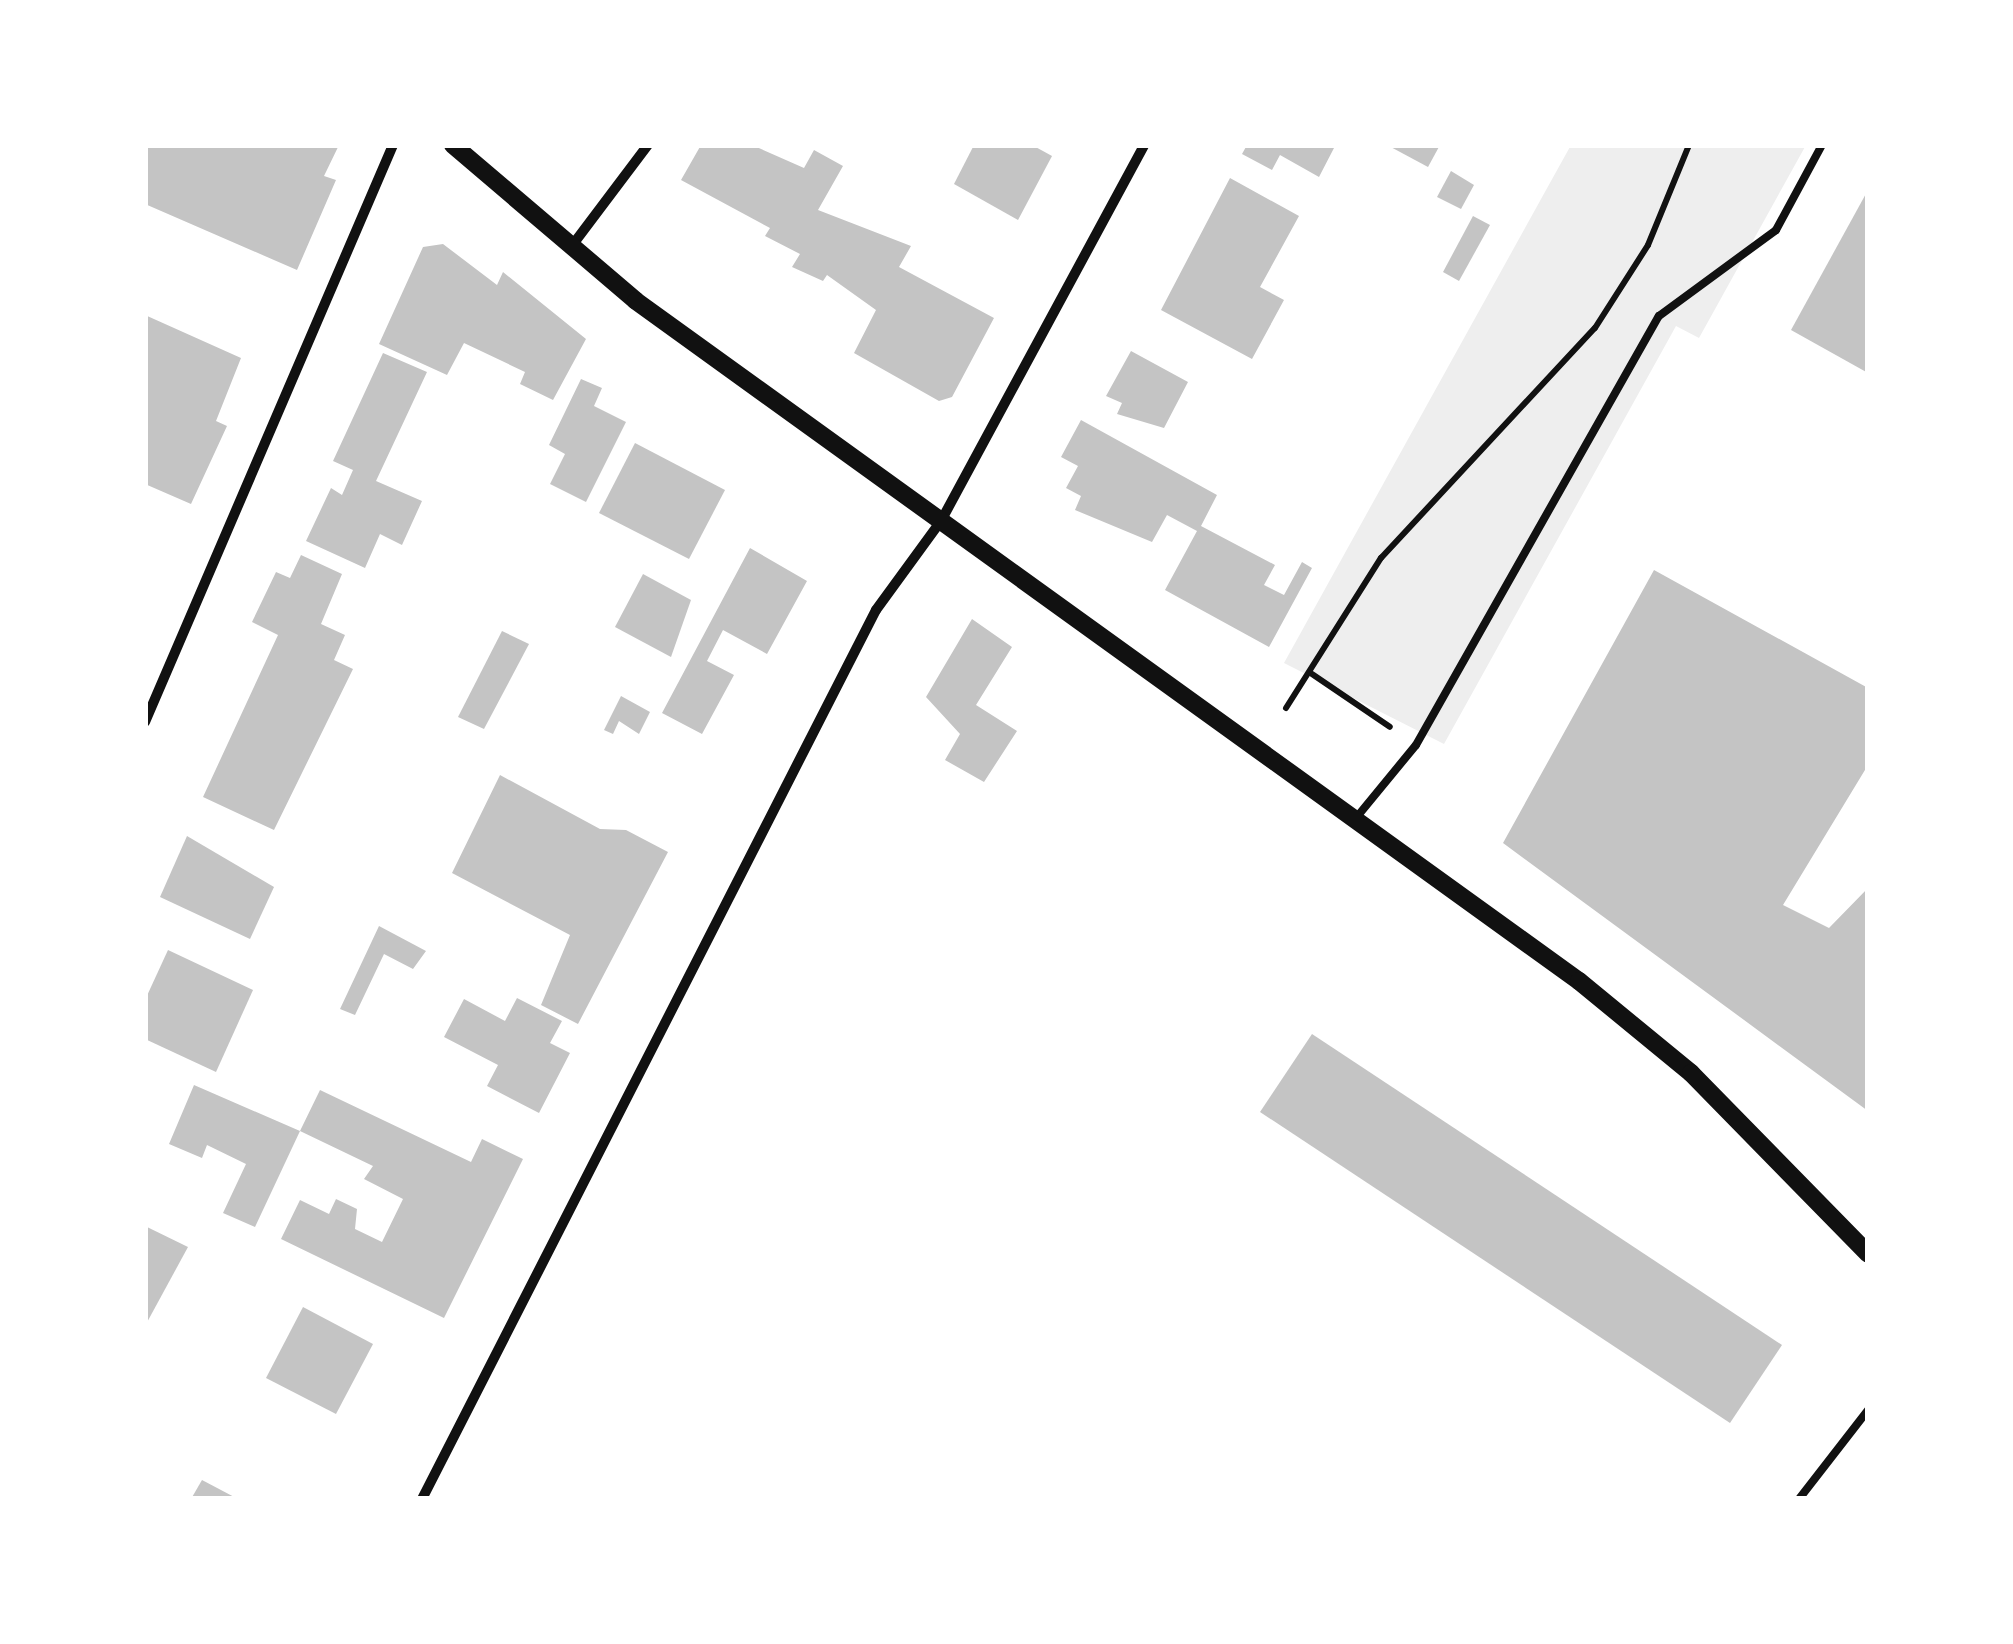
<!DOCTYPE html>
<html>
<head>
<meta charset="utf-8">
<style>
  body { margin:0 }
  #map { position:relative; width:2013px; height:1644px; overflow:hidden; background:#fff; font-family:"Public Sans",sans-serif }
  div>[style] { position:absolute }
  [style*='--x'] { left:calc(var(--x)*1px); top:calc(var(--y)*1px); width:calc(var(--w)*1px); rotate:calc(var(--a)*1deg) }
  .green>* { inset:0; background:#eee }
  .building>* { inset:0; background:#c4c4c4 }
  .path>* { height:6px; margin:-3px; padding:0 3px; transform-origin:3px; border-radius:3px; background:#111 }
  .service>* { height:8px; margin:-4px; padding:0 4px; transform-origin:4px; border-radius:4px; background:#111 }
  .minor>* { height:10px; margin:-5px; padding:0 5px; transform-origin:5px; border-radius:5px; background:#111 }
  .tertiary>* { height:18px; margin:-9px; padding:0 9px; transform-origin:9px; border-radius:9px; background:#111 }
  span { translate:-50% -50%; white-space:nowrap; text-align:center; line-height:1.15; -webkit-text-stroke:8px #fff; paint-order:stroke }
  .frame { position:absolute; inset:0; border:148px solid #fff; pointer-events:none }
</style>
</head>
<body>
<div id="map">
  <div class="green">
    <i style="clip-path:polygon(1571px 145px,1806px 145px,1699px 338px,1676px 326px,1444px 744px,1284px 663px)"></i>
  </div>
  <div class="building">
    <i style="clip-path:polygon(145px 145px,339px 145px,324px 176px,336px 180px,297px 270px,145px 204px)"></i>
    <i style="clip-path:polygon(701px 145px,752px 145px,804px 168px,814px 150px,843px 166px,818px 210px,911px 246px,899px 267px,994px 318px,952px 397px,939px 401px,854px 353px,876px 310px,827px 275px,823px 281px,792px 267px,800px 254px,765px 236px,770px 228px,681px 180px)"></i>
    <i style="clip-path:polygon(974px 145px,1032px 145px,1052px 156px,1018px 220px,954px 184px)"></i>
    <i style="clip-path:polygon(1247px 145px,1329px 145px,1334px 148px,1319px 177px,1280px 155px,1272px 170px,1242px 154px)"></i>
    <i style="clip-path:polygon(1387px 145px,1440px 145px,1428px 167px)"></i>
    <i style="clip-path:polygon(1451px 171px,1474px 185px,1461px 209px,1437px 197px)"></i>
    <i style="clip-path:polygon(1230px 178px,1299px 216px,1260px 287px,1284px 300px,1252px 359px,1161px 310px)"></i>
    <i style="clip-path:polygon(1868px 190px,1868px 373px,1791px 330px)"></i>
    <i style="clip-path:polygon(1473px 216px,1490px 225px,1459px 281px,1443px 272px)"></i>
    <i style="clip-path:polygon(443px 244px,497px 285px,503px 272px,586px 339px,553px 400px,520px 384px,525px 372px,464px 343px,447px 375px,379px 344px,423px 247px)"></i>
    <i style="clip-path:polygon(145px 315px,241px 358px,216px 421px,227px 426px,191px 504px,145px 484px)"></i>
    <i style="clip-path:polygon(1131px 351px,1188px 382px,1164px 428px,1117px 414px,1122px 403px,1106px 396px)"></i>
    <i style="clip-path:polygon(383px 353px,427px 372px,376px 481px,422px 501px,402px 545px,380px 534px,365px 568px,306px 541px,331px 488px,342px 495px,353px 470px,333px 461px)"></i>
    <i style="clip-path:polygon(581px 379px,602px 388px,594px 406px,626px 422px,586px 502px,550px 484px,565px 454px,549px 445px)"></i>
    <i style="clip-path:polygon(1081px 420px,1217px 495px,1201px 526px,1275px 565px,1264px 585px,1284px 595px,1302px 562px,1312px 568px,1269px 647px,1165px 590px,1197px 531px,1167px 515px,1152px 542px,1075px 510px,1081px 496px,1066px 488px,1078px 466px,1061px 457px)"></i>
    <i style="clip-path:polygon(635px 443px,725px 490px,689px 559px,599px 513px)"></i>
    <i style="clip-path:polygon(750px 548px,807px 581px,767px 654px,723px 630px,707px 661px,734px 675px,702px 734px,662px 713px)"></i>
    <i style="clip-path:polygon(301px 555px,342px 574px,321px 624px,345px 635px,334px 660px,353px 669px,274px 830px,203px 797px,278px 635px,252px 622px,276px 572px,290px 578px)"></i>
    <i style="clip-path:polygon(1654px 570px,1868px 688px,1868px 765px,1783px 905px,1829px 928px,1868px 888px,1868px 1111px,1503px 843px)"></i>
    <i style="clip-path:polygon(643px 574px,691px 600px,671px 657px,615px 627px)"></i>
    <i style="clip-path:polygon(972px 619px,1012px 647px,976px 705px,1017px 731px,984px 782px,945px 760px,960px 734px,926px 697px)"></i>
    <i style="clip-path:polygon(502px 631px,529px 644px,484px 729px,458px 717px)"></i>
    <i style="clip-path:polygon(621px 696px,650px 712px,639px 734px,619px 721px,613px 734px,604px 730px)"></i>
    <i style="clip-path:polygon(500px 775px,600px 829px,626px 830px,668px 852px,578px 1024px,541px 1005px,570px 935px,452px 873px)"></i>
    <i style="clip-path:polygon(187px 836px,274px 887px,250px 939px,160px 897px)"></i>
    <i style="clip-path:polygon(379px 926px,426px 951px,413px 969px,384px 954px,355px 1015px,340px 1009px)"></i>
    <i style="clip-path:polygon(168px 950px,253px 990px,216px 1072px,145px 1039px,145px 1000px)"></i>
    <i style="clip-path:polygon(517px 998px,562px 1021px,550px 1043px,570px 1053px,539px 1113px,487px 1086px,498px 1065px,444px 1037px,464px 999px,505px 1021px)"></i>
    <i style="clip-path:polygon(1312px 1034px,1782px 1345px,1730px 1423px,1260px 1112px)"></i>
    <i style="clip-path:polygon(194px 1085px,300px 1131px,255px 1227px,223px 1213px,246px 1164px,207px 1145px,202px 1158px,169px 1144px)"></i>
    <i style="clip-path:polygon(320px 1090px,471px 1162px,482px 1139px,523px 1159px,444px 1318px,281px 1239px,300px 1200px,329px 1214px,336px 1199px,357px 1209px,355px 1229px,382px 1242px,403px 1199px,364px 1179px,373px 1166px,300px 1131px)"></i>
    <i style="clip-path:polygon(145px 1226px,188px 1247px,145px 1326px)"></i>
    <i style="clip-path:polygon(303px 1307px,373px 1344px,336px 1414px,266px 1378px)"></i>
    <i style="clip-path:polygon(202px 1480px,238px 1499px,191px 1499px)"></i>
  </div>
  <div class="path">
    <i style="--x:1312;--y:674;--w:94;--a:34.2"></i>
    <i style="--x:1286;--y:708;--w:178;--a:-57.7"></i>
    <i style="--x:1381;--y:558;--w:314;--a:-47.1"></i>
    <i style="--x:1595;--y:328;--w:98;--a:-57.4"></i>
    <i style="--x:1648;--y:245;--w:108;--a:-67.7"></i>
  </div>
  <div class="service">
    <i style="--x:1356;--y:818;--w:94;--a:-50.6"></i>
    <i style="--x:1416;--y:745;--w:493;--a:-60.5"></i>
    <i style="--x:1659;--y:316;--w:145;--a:-36.3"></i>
    <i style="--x:1776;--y:230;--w:97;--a:-61.6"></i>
    <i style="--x:1799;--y:1499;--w:113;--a:-52.2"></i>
  </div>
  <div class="minor">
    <i style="--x:571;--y:247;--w:128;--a:-53"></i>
    <i style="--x:145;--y:722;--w:628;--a:-66.74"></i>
    <i style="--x:422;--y:1499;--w:998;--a:-62.95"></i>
    <i style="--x:876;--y:610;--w:110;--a:-53.9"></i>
    <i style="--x:941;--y:521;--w:427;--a:-61.6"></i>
  </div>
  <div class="tertiary">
    <i style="--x:453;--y:145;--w:240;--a:40.4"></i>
    <i style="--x:636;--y:301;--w:1163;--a:35.8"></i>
    <i style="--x:1579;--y:981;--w:145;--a:39.4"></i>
    <i style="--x:1691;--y:1073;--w:253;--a:45.6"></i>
  </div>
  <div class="frame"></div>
</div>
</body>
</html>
